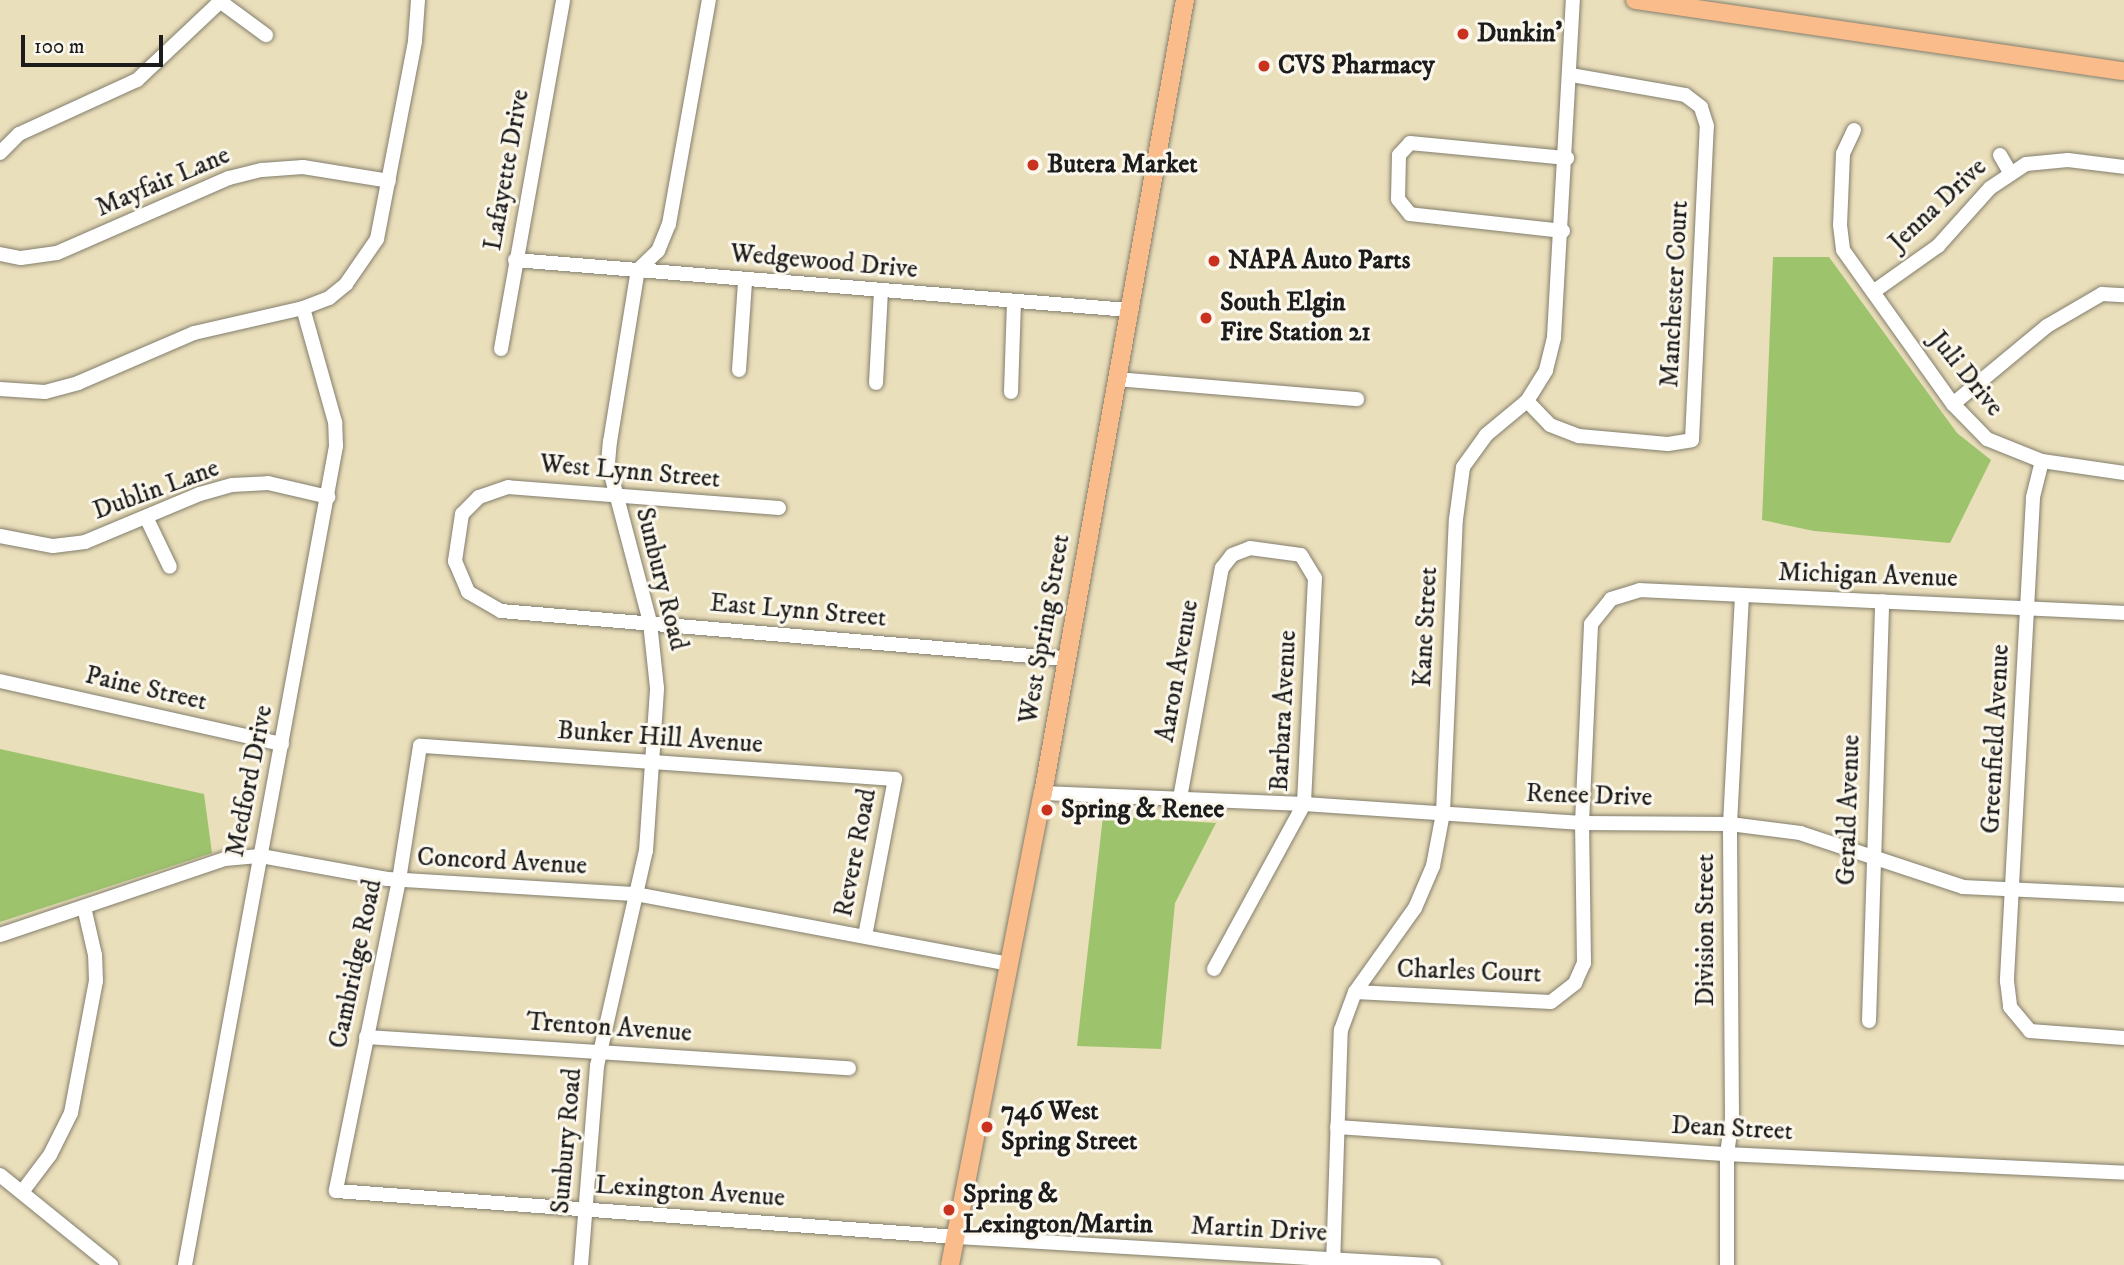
<!DOCTYPE html>
<html>
<head>
<meta charset="utf-8">
<style>
  body { margin:0 }
  #map { position:relative; width:2124px; height:1265px; overflow:hidden; background:#eadfbb; font-family:"IM FELL DW Pica",serif }
  div>[style] { position:absolute }
  [style*='--x'] { left:calc(var(--x)*1px); top:calc(var(--y)*1px); width:calc(var(--w)*1px); rotate:calc(var(--a)*1deg) }
  .green>* { inset:0; background:#9ec36d }
  .roads { filter:drop-shadow(0 0 2px #837e6c) drop-shadow(0 0 2px #837e6c) }
  .minor>* { height:14px; margin:-7px; padding:0 7px; transform-origin:7px; border-radius:7px; background:#fff }
  .major>* { height:18px; margin:-9px; padding:0 9px; transform-origin:9px; border-radius:9px; background:#fabc8b }
  .dots>* { width:19px; height:19px; translate:-50% -50%; box-sizing:border-box; border:4px solid #fbf7ec; border-radius:50% }
  span { translate:-50% -50%; white-space:nowrap; text-align:center; line-height:1.15; -webkit-text-stroke:6px #fbf7ec; paint-order:stroke }
  .poi-label { font-size:26px; color:#1c1c1c; font-weight:700 }
  .left { translate:0 -50%; text-align:left }
  .street-label { font-size:26px; color:#1c1c1c }
  .scale { position:absolute; left:21px; top:35px; width:142px; height:32px; box-sizing:border-box; border:4px solid #1c1c1c; border-top:0; padding-left:9px; font-size:21px; line-height:24px; white-space:nowrap; color:#1c1c1c; -webkit-text-stroke:5px #fbf7ec; paint-order:stroke }
</style>
</head>
<body>
<div id="map">
  <div class="green">
    <i style="clip-path:polygon(1773px 257px,1829px 257px,1957px 433px,1991px 460px,1950px 543px,1814px 531px,1762px 520px)"></i>
    <i style="clip-path:polygon(0 749px,204px 794px,212px 853px,0 922px)"></i>
    <i style="clip-path:polygon(1103px 816px,1216px 823px,1175px 903px,1161px 1049px,1077px 1046px)"></i>
  </div>
  <div class="roads">
    <div class="minor">
      <i style="--x:221;--y:2;--w:56;--a:36.3"></i>
      <i style="--x:1854;--y:130;--w:26;--a:115"></i>
      <i style="--x:1843;--y:154;--w:71;--a:92.4"></i>
      <i style="--x:1840;--y:225;--w:25;--a:83"></i>
      <i style="--x:1843;--y:250;--w:189;--a:54.5"></i>
      <i style="--x:1953;--y:404;--w:49;--a:45.8"></i>
      <i style="--x:1987;--y:439;--w:59;--a:21.8"></i>
      <i style="--x:2042;--y:461;--w:83;--a:8.3"></i>
      <i style="--x:0;--y:153;--w:27;--a:-45"></i>
      <i style="--x:19;--y:134;--w:130;--a:-24.6"></i>
      <i style="--x:137;--y:80;--w:117;--a:-43.3"></i>
      <i style="--x:2000;--y:155;--w:20;--a:60"></i>
      <i style="--x:1563;--y:231;--w:154;--a:-173.7"></i>
      <i style="--x:1410;--y:214;--w:19;--a:-129"></i>
      <i style="--x:1398;--y:199;--w:44;--a:-88.7"></i>
      <i style="--x:1399;--y:155;--w:16;--a:-47"></i>
      <i style="--x:1410;--y:143;--w:158;--a:5.5"></i>
      <i style="--x:0;--y:254;--w:21;--a:11"></i>
      <i style="--x:21;--y:258;--w:36;--a:-8"></i>
      <i style="--x:57;--y:253;--w:188;--a:-23.6"></i>
      <i style="--x:229;--y:178;--w:34;--a:-14"></i>
      <i style="--x:262;--y:170;--w:41;--a:-4.2"></i>
      <i style="--x:303;--y:167;--w:87;--a:9.2"></i>
      <i style="--x:515;--y:260;--w:616;--a:4.66"></i>
      <i style="--x:1873;--y:292;--w:80;--a:-35.3"></i>
      <i style="--x:1938;--y:246;--w:78;--a:-48.1"></i>
      <i style="--x:1990;--y:188;--w:43;--a:-33.7"></i>
      <i style="--x:2026;--y:164;--w:42;--a:-5.4"></i>
      <i style="--x:2068;--y:160;--w:56;--a:7.1"></i>
      <i style="--x:501;--y:349;--w:354;--a:-79.9"></i>
      <i style="--x:739;--y:370;--w:89;--a:-86.1"></i>
      <i style="--x:1117;--y:379;--w:241;--a:4.8"></i>
      <i style="--x:876;--y:383;--w:92;--a:-86.9"></i>
      <i style="--x:0;--y:389;--w:45;--a:3.8"></i>
      <i style="--x:45;--y:392;--w:34;--a:-15"></i>
      <i style="--x:78;--y:383;--w:126;--a:-23.3"></i>
      <i style="--x:194;--y:333;--w:112;--a:-12.9"></i>
      <i style="--x:303;--y:308;--w:28;--a:-21"></i>
      <i style="--x:329;--y:298;--w:22;--a:-39"></i>
      <i style="--x:346;--y:284;--w:55;--a:-55.4"></i>
      <i style="--x:377;--y:239;--w:202;--a:-79.1"></i>
      <i style="--x:415;--y:41;--w:41;--a:-85.8"></i>
      <i style="--x:1011;--y:392;--w:90;--a:-88.1"></i>
      <i style="--x:1527;--y:401;--w:33;--a:46"></i>
      <i style="--x:1550;--y:425;--w:31;--a:21"></i>
      <i style="--x:1579;--y:436;--w:89;--a:5.1"></i>
      <i style="--x:1668;--y:444;--w:24;--a:-9"></i>
      <i style="--x:1692;--y:440;--w:314;--a:-87.3"></i>
      <i style="--x:1707;--y:126;--w:20;--a:-108"></i>
      <i style="--x:1701;--y:107;--w:20;--a:-143"></i>
      <i style="--x:1685;--y:95;--w:115;--a:-170"></i>
      <i style="--x:1953;--y:404;--w:122;--a:-39.7"></i>
      <i style="--x:2047;--y:326;--w:64;--a:-30.2"></i>
      <i style="--x:2102;--y:294;--w:22;--a:3"></i>
      <i style="--x:2042;--y:461;--w:38;--a:104"></i>
      <i style="--x:2033;--y:498;--w:484;--a:93.1"></i>
      <i style="--x:2007;--y:981;--w:26;--a:83"></i>
      <i style="--x:2010;--y:1007;--w:31;--a:50"></i>
      <i style="--x:2030;--y:1031;--w:94;--a:4.3"></i>
      <i style="--x:779;--y:508;--w:272;--a:-175.6"></i>
      <i style="--x:508;--y:487;--w:31;--a:161"></i>
      <i style="--x:479;--y:497;--w:24;--a:135"></i>
      <i style="--x:462;--y:514;--w:48;--a:98.5"></i>
      <i style="--x:455;--y:561;--w:34;--a:67"></i>
      <i style="--x:468;--y:592;--w:38;--a:30"></i>
      <i style="--x:501;--y:611;--w:568;--a:4.85"></i>
      <i style="--x:146;--y:517;--w:55;--a:64.4"></i>
      <i style="--x:0;--y:536;--w:54;--a:10.7"></i>
      <i style="--x:53;--y:546;--w:32;--a:-7"></i>
      <i style="--x:85;--y:542;--w:125;--a:-22.7"></i>
      <i style="--x:200;--y:494;--w:33;--a:-16"></i>
      <i style="--x:232;--y:485;--w:36;--a:-3"></i>
      <i style="--x:268;--y:483;--w:62;--a:13.1"></i>
      <i style="--x:0;--y:681;--w:289;--a:12.6"></i>
      <i style="--x:1043;--y:793;--w:261;--a:2.4"></i>
      <i style="--x:1304;--y:804;--w:279;--a:3.9"></i>
      <i style="--x:1582;--y:823;--w:148;--a:0.4"></i>
      <i style="--x:1730;--y:824;--w:71;--a:7.3"></i>
      <i style="--x:1800;--y:833;--w:172;--a:18.3"></i>
      <i style="--x:1963;--y:887;--w:161;--a:2.8"></i>
      <i style="--x:1180;--y:798;--w:234;--a:-79.7"></i>
      <i style="--x:1222;--y:568;--w:16;--a:-52"></i>
      <i style="--x:1232;--y:555;--w:19;--a:-21"></i>
      <i style="--x:1250;--y:548;--w:51;--a:7.8"></i>
      <i style="--x:1301;--y:555;--w:27;--a:59"></i>
      <i style="--x:1315;--y:578;--w:226;--a:92.8"></i>
      <i style="--x:1304;--y:804;--w:188;--a:118.6"></i>
      <i style="--x:0;--y:935;--w:237;--a:-18.7"></i>
      <i style="--x:225;--y:859;--w:36;--a:-5"></i>
      <i style="--x:261;--y:856;--w:128;--a:10.3"></i>
      <i style="--x:387;--y:879;--w:248;--a:3.5"></i>
      <i style="--x:635;--y:894;--w:380;--a:10.6"></i>
      <i style="--x:865;--y:936;--w:160;--a:-79.2"></i>
      <i style="--x:895;--y:779;--w:476;--a:-176"></i>
      <i style="--x:420;--y:746;--w:136;--a:98.9"></i>
      <i style="--x:399;--y:880;--w:317;--a:101.5"></i>
      <i style="--x:336;--y:1191;--w:622;--a:4.24"></i>
      <i style="--x:956;--y:1237;--w:479;--a:3.4"></i>
      <i style="--x:1355;--y:992;--w:196;--a:2.9"></i>
      <i style="--x:1551;--y:1002;--w:31;--a:-38"></i>
      <i style="--x:1575;--y:983;--w:22;--a:-66"></i>
      <i style="--x:1584;--y:963;--w:140;--a:-90.8"></i>
      <i style="--x:1582;--y:823;--w:199;--a:-87.4"></i>
      <i style="--x:1591;--y:624;--w:32;--a:-51"></i>
      <i style="--x:1611;--y:599;--w:30;--a:-17"></i>
      <i style="--x:1640;--y:590;--w:485;--a:2.7"></i>
      <i style="--x:1869;--y:1021;--w:420;--a:-88.2"></i>
      <i style="--x:366;--y:1037;--w:484;--a:3.7"></i>
      <i style="--x:1337;--y:1127;--w:391;--a:4"></i>
      <i style="--x:1727;--y:1154;--w:397;--a:2.7"></i>
      <i style="--x:0;--y:1175;--w:143;--a:39"></i>
      <i style="--x:22;--y:1192;--w:46;--a:-52.9"></i>
      <i style="--x:50;--y:1155;--w:47;--a:-63.4"></i>
      <i style="--x:71;--y:1113;--w:134;--a:-79.3"></i>
      <i style="--x:96;--y:981;--w:26;--a:-92"></i>
      <i style="--x:95;--y:955;--w:49;--a:-102.9"></i>
      <i style="--x:185;--y:1265;--w:833;--a:-79.55"></i>
      <i style="--x:336;--y:446;--w:24;--a:-92"></i>
      <i style="--x:335;--y:422;--w:118;--a:-105.7"></i>
      <i style="--x:581;--y:1265;--w:200;--a:-85.4"></i>
      <i style="--x:597;--y:1066;--w:221;--a:-77.2"></i>
      <i style="--x:646;--y:851;--w:163;--a:-86.1"></i>
      <i style="--x:657;--y:688;--w:66;--a:-96.1"></i>
      <i style="--x:650;--y:622;--w:164;--a:-104.8"></i>
      <i style="--x:608;--y:463;--w:21;--a:-85"></i>
      <i style="--x:610;--y:442;--w:174;--a:-80.8"></i>
      <i style="--x:638;--y:270;--w:28;--a:-44"></i>
      <i style="--x:658;--y:251;--w:29;--a:-68"></i>
      <i style="--x:669;--y:224;--w:228;--a:-79.9"></i>
      <i style="--x:1333;--y:1265;--w:235;--a:-88.1"></i>
      <i style="--x:1341;--y:1030;--w:40;--a:-69.8"></i>
      <i style="--x:1355;--y:992;--w:103;--a:-54.5"></i>
      <i style="--x:1415;--y:908;--w:46;--a:-66.8"></i>
      <i style="--x:1433;--y:866;--w:54;--a:-79.3"></i>
      <i style="--x:1443;--y:813;--w:294;--a:-87.5"></i>
      <i style="--x:1456;--y:519;--w:52;--a:-82.3"></i>
      <i style="--x:1463;--y:467;--w:39;--a:-54"></i>
      <i style="--x:1486;--y:435;--w:53;--a:-39.7"></i>
      <i style="--x:1527;--y:401;--w:36;--a:-58"></i>
      <i style="--x:1546;--y:370;--w:34;--a:-76"></i>
      <i style="--x:1554;--y:337;--w:338;--a:-86.8"></i>
      <i style="--x:1727;--y:1265;--w:111;--a:-90"></i>
      <i style="--x:1727;--y:1154;--w:36;--a:-82"></i>
      <i style="--x:1732;--y:1118;--w:294;--a:-90.4"></i>
      <i style="--x:1730;--y:824;--w:229;--a:-87"></i>
    </div>
    <div class="major">
      <i style="--x:1635;--y:0;--w:494;--a:8.3"></i>
      <i style="--x:950;--y:1265;--w:481;--a:-78.9"></i>
      <i style="--x:1043;--y:793;--w:806;--a:-79.85"></i>
    </div>
  </div>
  <div class="dots">
    <i style="left:1463px;top:34px;background:#c8321e"></i>
    <i style="left:1264px;top:66px;background:#c8321e"></i>
    <i style="left:1033px;top:165px;background:#c8321e"></i>
    <i style="left:1214px;top:261px;background:#c8321e"></i>
    <i style="left:1206px;top:318px;background:#c8321e"></i>
    <i style="left:1047px;top:810px;background:#c8321e"></i>
    <i style="left:987px;top:1127px;background:#c8321e"></i>
    <i style="left:949px;top:1210px;background:#c8321e"></i>
  </div>
  <div class="poi-label">
    <span class="left" style="left:1477px;top:34px">Dunkin'</span>
    <span class="left" style="left:1278px;top:66px">CVS Pharmacy</span>
    <span class="left" style="left:1047px;top:165px">Butera Market</span>
    <span class="left" style="left:1228px;top:261px">NAPA Auto Parts</span>
    <span class="left" style="left:1220px;top:318px">South Elgin<br>Fire Station 21</span>
    <span class="left" style="left:1061px;top:810px">Spring &amp; Renee</span>
    <span class="left" style="left:1001px;top:1127px">746 West<br>Spring Street</span>
    <span class="left" style="left:963px;top:1210px">Spring &amp;<br>Lexington/Martin</span>
  </div>
  <div class="street-label">
    <span style="left:507px;top:170px;rotate:-80deg">Lafayette Drive</span>
    <span style="left:163px;top:182px;rotate:-23deg">Mayfair Lane</span>
    <span style="left:1938px;top:205px;rotate:-43deg">Jenna Drive</span>
    <span style="left:824px;top:262px;rotate:5deg">Wedgewood Drive</span>
    <span style="left:1675px;top:294px;rotate:-87deg">Manchester Court</span>
    <span style="left:1966px;top:374px;rotate:51deg">Juli Drive</span>
    <span style="left:630px;top:472px;rotate:5deg">West Lynn Street</span>
    <span style="left:156px;top:490px;rotate:-20deg">Dublin Lane</span>
    <span style="left:1868px;top:576px;rotate:2deg">Michigan Avenue</span>
    <span style="left:661px;top:579px;rotate:76deg">Sunbury Road</span>
    <span style="left:798px;top:611px;rotate:5deg">East Lynn Street</span>
    <span style="left:1426px;top:627px;rotate:-87deg">Kane Street</span>
    <span style="left:1045px;top:629px;rotate:-80deg">West Spring Street</span>
    <span style="left:1178px;top:671px;rotate:-80deg">Aaron Avenue</span>
    <span style="left:146px;top:689px;rotate:13deg">Paine Street</span>
    <span style="left:1284px;top:711px;rotate:-87deg">Barbara Avenue</span>
    <span style="left:660px;top:738px;rotate:4deg">Bunker Hill Avenue</span>
    <span style="left:1996px;top:739px;rotate:-87deg">Greenfield Avenue</span>
    <span style="left:250px;top:781px;rotate:-79deg">Medford Drive</span>
    <span style="left:1589px;top:796px;rotate:2deg">Renee Drive</span>
    <span style="left:1849px;top:810px;rotate:-88deg">Gerald Avenue</span>
    <span style="left:856px;top:853px;rotate:-79deg">Revere Road</span>
    <span style="left:502px;top:862px;rotate:3deg">Concord Avenue</span>
    <span style="left:1706px;top:930px;rotate:-90deg">Division Street</span>
    <span style="left:356px;top:964px;rotate:-78deg">Cambridge Road</span>
    <span style="left:1469px;top:972px;rotate:2deg">Charles Court</span>
    <span style="left:609px;top:1028px;rotate:4deg">Trenton Avenue</span>
    <span style="left:1732px;top:1129px;rotate:3deg">Dean Street</span>
    <span style="left:567px;top:1141px;rotate:-85deg">Sunbury Road</span>
    <span style="left:690px;top:1192px;rotate:4deg">Lexington Avenue</span>
    <span style="left:1259px;top:1230px;rotate:3deg">Martin Drive</span>
  </div>
  <div class="scale">100 m</div>
</div>
</body>
</html>
